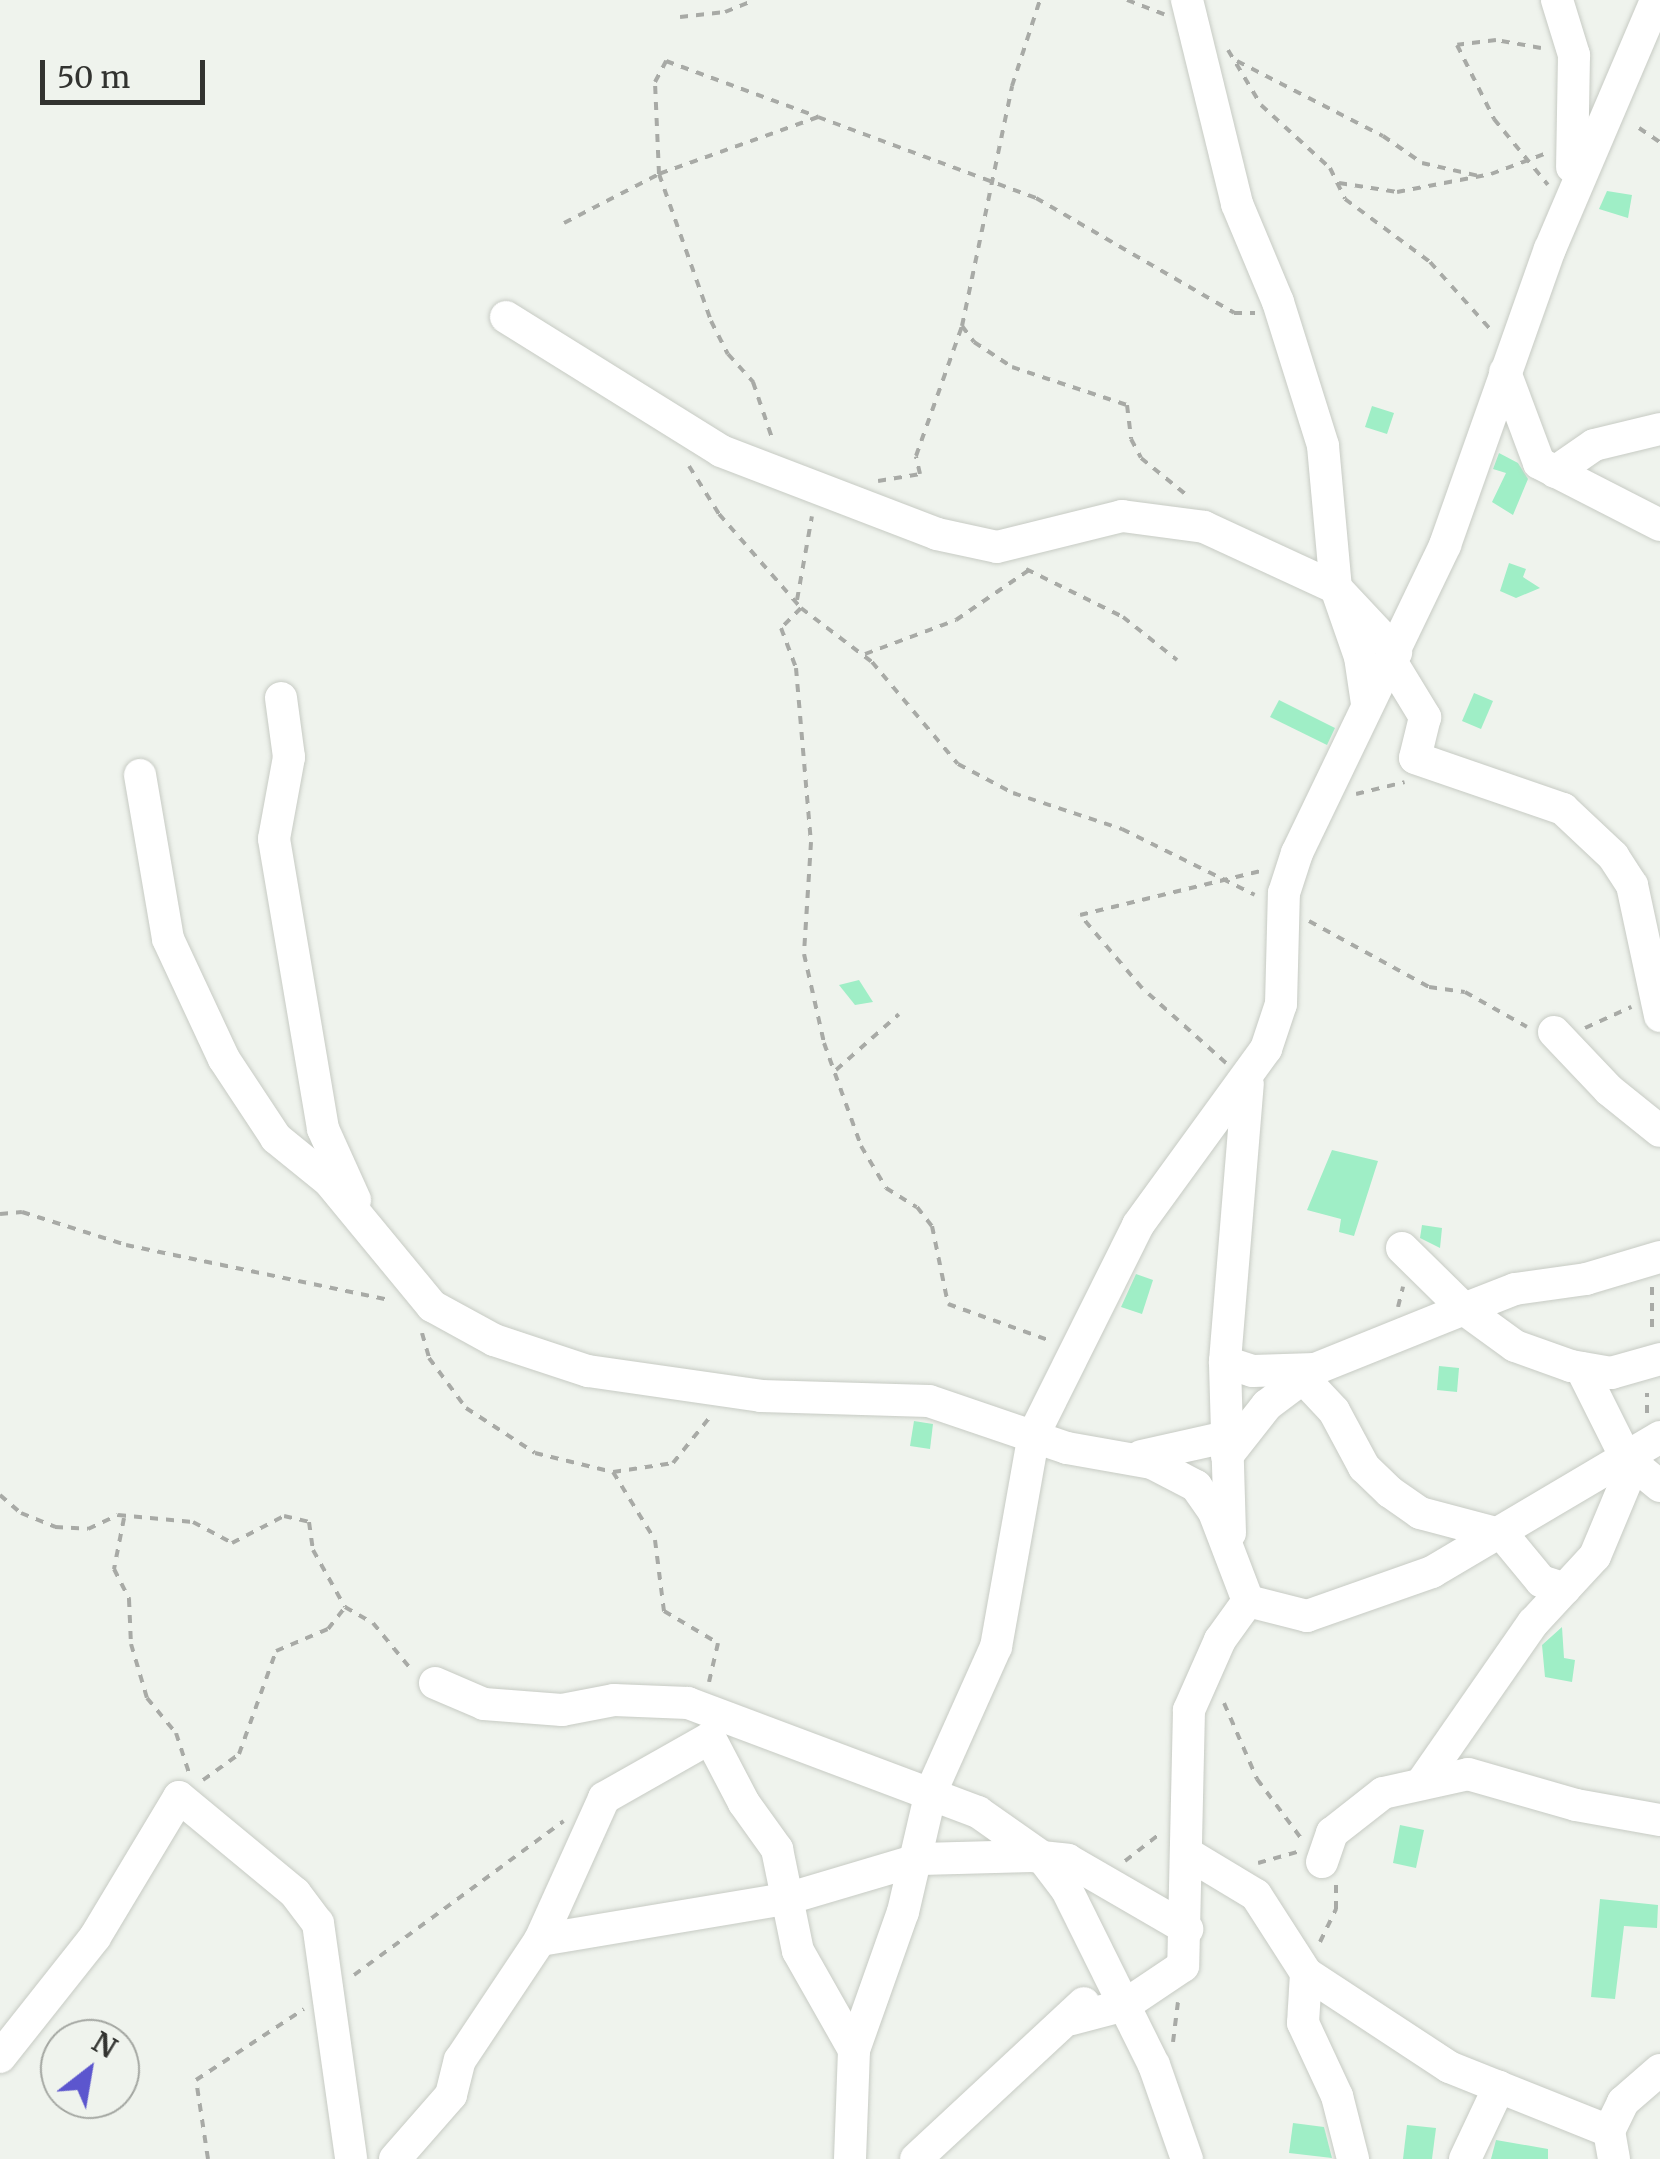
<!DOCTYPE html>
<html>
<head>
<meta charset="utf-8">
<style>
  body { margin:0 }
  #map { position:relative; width:1660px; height:2159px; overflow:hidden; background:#eff3ed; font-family:Merriweather,serif }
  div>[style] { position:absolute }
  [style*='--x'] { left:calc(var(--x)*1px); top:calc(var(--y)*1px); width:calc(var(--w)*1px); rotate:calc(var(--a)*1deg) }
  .building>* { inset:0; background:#9feec6 }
  .path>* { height:4px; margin-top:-2px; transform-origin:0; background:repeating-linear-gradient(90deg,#a8aaa6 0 8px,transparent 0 16px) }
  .roads { filter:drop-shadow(0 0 2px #c7cbc4) drop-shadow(0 0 2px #c7cbc4) }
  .minor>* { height:32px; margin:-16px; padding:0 16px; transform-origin:16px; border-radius:16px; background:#fff }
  span { translate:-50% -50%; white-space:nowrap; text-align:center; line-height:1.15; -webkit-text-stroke:8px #eff3ed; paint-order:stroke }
  .north { position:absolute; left:40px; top:2019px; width:100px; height:100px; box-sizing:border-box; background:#eff3ed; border:2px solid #a3a6a1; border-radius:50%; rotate:31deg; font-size:28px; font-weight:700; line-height:40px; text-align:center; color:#323330 }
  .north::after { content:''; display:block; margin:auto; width:35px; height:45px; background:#5c56ce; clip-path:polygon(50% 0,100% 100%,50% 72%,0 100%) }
  .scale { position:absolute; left:40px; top:60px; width:165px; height:45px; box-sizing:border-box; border:5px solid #323330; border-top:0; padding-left:12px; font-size:30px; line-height:35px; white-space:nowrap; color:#323330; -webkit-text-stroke:8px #eff3ed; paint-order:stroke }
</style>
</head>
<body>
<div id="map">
  <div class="building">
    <i style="clip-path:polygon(1607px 191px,1632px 195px,1628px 218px,1599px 209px)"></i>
    <i style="clip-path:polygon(1372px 406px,1394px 413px,1387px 434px,1365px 427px)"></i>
    <i style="clip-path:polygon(1499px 453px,1518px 463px,1528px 479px,1513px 515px,1492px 502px,1506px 473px,1493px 469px)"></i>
    <i style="clip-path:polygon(1509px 563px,1526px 569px,1523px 577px,1540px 588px,1516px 598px,1500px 591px)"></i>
    <i style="clip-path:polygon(1474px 693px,1493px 701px,1481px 729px,1462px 721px)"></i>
    <i style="clip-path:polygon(1279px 700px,1335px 728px,1327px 745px,1270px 717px)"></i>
    <i style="clip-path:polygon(859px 980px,873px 1002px,855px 1005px,839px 985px)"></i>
    <i style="clip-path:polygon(1332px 1150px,1378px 1161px,1354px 1236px,1339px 1232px,1341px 1219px,1307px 1210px)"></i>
    <i style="clip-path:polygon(1422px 1225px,1442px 1228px,1440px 1248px,1420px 1238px)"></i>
    <i style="clip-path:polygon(1136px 1274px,1153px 1280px,1142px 1314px,1121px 1307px)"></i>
    <i style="clip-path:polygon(1439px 1366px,1459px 1368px,1457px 1392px,1437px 1390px)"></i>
    <i style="clip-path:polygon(914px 1421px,933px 1424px,930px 1449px,910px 1446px)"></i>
    <i style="clip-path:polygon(1562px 1627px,1564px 1658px,1575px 1660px,1572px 1682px,1545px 1677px,1542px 1645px)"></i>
    <i style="clip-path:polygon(1400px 1825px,1424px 1830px,1416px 1868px,1393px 1863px)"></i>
    <i style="clip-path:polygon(1600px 1899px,1658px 1905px,1657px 1928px,1624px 1926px,1615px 1999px,1591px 1997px)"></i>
    <i style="clip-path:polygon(1293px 2123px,1324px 2127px,1332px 2158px,1289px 2153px)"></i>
    <i style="clip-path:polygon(1407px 2125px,1436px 2128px,1432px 2159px,1403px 2159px)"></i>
    <i style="clip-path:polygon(1496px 2140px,1548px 2149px,1548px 2159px,1491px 2159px)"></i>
  </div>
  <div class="path">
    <i style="--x:1127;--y:0;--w:40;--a:21"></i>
    <i style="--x:680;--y:17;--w:45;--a:-6.3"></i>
    <i style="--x:725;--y:12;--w:31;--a:-22"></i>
    <i style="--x:1541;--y:48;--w:46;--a:-169.9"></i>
    <i style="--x:1496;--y:40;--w:39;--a:173"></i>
    <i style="--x:1457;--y:45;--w:83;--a:63.4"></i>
    <i style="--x:1494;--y:119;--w:85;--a:50.7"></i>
    <i style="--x:1228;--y:50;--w:64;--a:59"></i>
    <i style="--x:1261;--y:105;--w:93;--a:42.4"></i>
    <i style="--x:1330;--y:168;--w:34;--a:64"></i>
    <i style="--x:1345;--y:199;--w:106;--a:36.5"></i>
    <i style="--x:1430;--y:262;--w:91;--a:48.1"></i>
    <i style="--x:1237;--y:61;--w:164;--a:27.2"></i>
    <i style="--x:1383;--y:136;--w:47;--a:34.7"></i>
    <i style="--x:1422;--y:163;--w:58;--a:12.8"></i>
    <i style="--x:818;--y:117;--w:169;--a:160.3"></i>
    <i style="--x:659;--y:174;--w:92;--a:-92.5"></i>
    <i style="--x:655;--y:82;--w:24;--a:-62"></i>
    <i style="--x:666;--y:61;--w:162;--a:20.2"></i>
    <i style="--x:818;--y:117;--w:233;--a:20.4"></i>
    <i style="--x:1036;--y:198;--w:229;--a:30.1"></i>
    <i style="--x:1234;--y:313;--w:21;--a:0"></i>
    <i style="--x:1639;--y:128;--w:25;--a:34"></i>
    <i style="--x:1339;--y:183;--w:59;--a:8.8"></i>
    <i style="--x:1397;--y:192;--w:96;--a:-10.8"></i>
    <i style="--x:1491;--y:174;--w:60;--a:-20.6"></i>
    <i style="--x:564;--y:223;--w:107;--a:-27.3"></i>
    <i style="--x:659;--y:174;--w:156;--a:70.5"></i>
    <i style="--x:711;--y:321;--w:37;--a:63"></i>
    <i style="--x:728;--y:354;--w:38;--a:48"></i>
    <i style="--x:753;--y:382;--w:62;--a:71.3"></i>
    <i style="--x:962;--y:326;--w:20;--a:53"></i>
    <i style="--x:974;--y:342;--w:45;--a:33.3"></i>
    <i style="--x:1012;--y:367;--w:121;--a:18.3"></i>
    <i style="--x:1127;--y:405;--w:34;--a:83"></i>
    <i style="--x:1131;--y:439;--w:21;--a:62"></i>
    <i style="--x:1141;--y:458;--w:62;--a:39.1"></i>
    <i style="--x:689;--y:466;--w:57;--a:58"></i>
    <i style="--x:719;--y:514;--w:125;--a:48.9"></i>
    <i style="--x:801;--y:608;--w:89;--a:37.3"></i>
    <i style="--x:872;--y:662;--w:133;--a:49.9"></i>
    <i style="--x:958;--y:764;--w:62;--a:27.8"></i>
    <i style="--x:1013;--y:793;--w:115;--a:18.3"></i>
    <i style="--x:1122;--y:829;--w:148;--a:26.4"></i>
    <i style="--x:878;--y:481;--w:43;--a:-9.5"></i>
    <i style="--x:920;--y:474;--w:18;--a:-103"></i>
    <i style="--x:916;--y:456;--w:138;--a:-70.5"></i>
    <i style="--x:962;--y:326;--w:245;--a:-78.2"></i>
    <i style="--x:1012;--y:86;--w:90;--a:-72"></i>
    <i style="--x:1026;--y:569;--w:108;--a:26.3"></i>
    <i style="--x:1123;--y:617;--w:69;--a:38.5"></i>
    <i style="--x:797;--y:600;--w:85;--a:-79.9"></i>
    <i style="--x:801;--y:608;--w:28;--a:135"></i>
    <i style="--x:781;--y:628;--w:43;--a:69.4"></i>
    <i style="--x:796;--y:668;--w:175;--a:85.1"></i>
    <i style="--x:811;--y:842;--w:112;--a:93.6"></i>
    <i style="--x:804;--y:954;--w:91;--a:77.3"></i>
    <i style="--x:824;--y:1043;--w:109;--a:70.2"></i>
    <i style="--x:861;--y:1146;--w:49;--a:59.2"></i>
    <i style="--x:886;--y:1188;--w:36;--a:32"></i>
    <i style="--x:917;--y:1207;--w:24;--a:52"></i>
    <i style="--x:932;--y:1226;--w:80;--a:78.4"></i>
    <i style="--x:948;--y:1304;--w:106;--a:19.8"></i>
    <i style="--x:865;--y:654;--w:97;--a:-20.5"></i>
    <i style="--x:956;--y:620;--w:88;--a:-34.4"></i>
    <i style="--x:1356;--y:794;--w:50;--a:-13.8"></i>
    <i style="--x:1309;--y:921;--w:137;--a:28.8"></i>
    <i style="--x:1429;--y:987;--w:36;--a:8"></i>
    <i style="--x:1465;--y:992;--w:71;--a:29.4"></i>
    <i style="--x:1585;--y:1028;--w:51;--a:-24.5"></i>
    <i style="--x:1226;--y:1063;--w:113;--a:-138.2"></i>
    <i style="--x:1142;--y:988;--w:96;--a:-130.3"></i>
    <i style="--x:1080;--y:915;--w:186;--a:-13.7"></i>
    <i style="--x:836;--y:1070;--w:84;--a:-41.6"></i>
    <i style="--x:0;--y:1214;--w:22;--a:-5"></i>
    <i style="--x:22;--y:1212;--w:109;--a:17.6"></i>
    <i style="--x:126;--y:1245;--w:269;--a:11.8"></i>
    <i style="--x:1652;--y:1287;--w:46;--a:90"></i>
    <i style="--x:1398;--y:1307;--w:21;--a:-76"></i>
    <i style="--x:422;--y:1333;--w:26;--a:74"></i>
    <i style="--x:429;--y:1358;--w:62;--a:53.5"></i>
    <i style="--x:466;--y:1408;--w:82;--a:33.1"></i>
    <i style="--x:535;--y:1453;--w:80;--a:13.7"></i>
    <i style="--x:613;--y:1472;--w:61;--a:-8.5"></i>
    <i style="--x:673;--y:1463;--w:59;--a:-51.2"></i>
    <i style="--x:1647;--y:1413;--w:20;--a:-90"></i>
    <i style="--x:613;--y:1472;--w:80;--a:58.3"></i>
    <i style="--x:655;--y:1540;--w:72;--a:82.8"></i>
    <i style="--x:664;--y:1611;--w:63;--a:30.7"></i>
    <i style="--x:718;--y:1643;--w:40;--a:103"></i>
    <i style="--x:0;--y:1495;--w:28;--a:41"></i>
    <i style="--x:21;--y:1513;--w:37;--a:22"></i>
    <i style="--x:55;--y:1527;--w:33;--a:3"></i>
    <i style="--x:88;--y:1529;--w:33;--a:-25"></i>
    <i style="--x:118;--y:1515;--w:75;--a:5.3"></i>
    <i style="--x:193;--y:1522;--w:44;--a:28.3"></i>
    <i style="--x:232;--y:1543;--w:59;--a:-27.4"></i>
    <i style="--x:284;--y:1516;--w:26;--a:13"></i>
    <i style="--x:309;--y:1522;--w:28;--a:82"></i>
    <i style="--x:313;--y:1550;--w:65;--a:60.7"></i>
    <i style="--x:345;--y:1607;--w:32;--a:30"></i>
    <i style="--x:373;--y:1623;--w:58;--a:50.6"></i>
    <i style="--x:124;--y:1518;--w:52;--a:101.1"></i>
    <i style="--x:114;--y:1569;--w:34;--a:63"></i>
    <i style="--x:129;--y:1599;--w:45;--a:87.5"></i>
    <i style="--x:131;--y:1644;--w:56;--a:73.5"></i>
    <i style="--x:147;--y:1698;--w:45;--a:50.4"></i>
    <i style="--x:176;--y:1733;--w:42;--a:72"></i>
    <i style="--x:1224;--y:1703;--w:83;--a:66.5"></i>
    <i style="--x:1257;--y:1779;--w:77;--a:53.4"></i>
    <i style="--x:203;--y:1780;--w:44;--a:-35.8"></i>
    <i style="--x:239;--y:1754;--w:109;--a:-70.2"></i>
    <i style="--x:276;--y:1651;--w:56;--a:-22.9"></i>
    <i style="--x:328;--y:1629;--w:28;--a:-52"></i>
    <i style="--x:1125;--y:1861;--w:41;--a:-38"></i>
    <i style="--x:1258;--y:1863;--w:41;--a:-15.8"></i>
    <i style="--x:1320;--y:1942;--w:37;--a:-64"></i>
    <i style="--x:1336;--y:1909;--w:24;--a:-90"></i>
    <i style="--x:354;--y:1975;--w:260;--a:-36.3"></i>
    <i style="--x:1173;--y:2042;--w:40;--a:-82.9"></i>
    <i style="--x:208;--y:2159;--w:80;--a:-98.6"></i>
    <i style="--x:196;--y:2080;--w:129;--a:-33.3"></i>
  </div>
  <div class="roads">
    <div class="minor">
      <i style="--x:1187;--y:0;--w:210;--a:76.2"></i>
      <i style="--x:1237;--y:204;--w:106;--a:67.3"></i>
      <i style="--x:1278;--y:302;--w:151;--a:72.6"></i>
      <i style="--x:1323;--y:446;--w:143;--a:84.8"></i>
      <i style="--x:1336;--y:588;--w:73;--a:70.8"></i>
      <i style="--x:1360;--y:657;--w:48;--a:81.5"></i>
      <i style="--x:1557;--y:0;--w:58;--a:72.8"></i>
      <i style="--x:1574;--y:55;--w:112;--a:91"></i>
      <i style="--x:506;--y:317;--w:253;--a:31.9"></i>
      <i style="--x:721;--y:451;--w:231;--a:21"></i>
      <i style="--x:937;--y:534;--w:61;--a:12.2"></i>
      <i style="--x:997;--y:547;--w:129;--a:-13.9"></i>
      <i style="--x:1122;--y:516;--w:83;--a:7.6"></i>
      <i style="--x:1204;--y:527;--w:145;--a:24.8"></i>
      <i style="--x:1336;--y:588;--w:88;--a:46.8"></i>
      <i style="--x:1505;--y:372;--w:97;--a:69.5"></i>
      <i style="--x:1539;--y:463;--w:136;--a:27.1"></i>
      <i style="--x:1555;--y:472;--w:47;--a:-34.7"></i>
      <i style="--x:1594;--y:445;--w:68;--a:-13.6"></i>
      <i style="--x:1391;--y:661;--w:66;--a:58.7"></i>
      <i style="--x:1425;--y:717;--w:42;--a:103.7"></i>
      <i style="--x:1415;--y:758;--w:157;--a:19"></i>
      <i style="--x:1563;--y:809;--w:69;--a:43.2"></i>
      <i style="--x:1613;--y:856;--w:35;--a:57"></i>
      <i style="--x:1632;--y:885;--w:134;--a:77.9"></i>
      <i style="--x:281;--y:698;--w:60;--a:82.3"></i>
      <i style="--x:289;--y:757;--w:83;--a:100.4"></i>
      <i style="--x:274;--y:839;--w:294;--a:80.4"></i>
      <i style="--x:323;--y:1129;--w:78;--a:65.7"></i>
      <i style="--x:140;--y:775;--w:166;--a:80.3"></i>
      <i style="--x:168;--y:939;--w:132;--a:65"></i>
      <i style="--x:224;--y:1059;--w:95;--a:56.6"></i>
      <i style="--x:276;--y:1138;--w:68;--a:39.1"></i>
      <i style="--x:329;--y:1181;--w:162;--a:50.5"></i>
      <i style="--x:432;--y:1306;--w:71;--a:28.7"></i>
      <i style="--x:494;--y:1340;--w:99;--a:18.3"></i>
      <i style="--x:588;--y:1371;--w:175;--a:8.2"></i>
      <i style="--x:761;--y:1396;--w:168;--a:1.7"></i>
      <i style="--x:929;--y:1401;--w:146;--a:18.8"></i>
      <i style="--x:1067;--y:1448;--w:86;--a:10"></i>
      <i style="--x:1152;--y:1463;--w:50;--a:27.6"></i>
      <i style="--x:1196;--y:1486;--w:32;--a:55"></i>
      <i style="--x:1214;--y:1512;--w:95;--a:69.1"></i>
      <i style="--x:1248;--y:1601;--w:48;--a:125.7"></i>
      <i style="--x:1220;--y:1640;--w:77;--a:113.9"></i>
      <i style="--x:1189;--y:1710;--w:256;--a:91.3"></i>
      <i style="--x:1183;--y:1966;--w:70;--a:146.1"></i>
      <i style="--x:1125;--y:2005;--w:55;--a:165.2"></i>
      <i style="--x:1554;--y:1032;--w:80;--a:46.5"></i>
      <i style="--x:1609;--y:1090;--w:65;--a:38.8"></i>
      <i style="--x:1402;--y:1248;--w:87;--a:44.5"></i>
      <i style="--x:1464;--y:1309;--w:55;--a:-21.4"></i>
      <i style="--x:1515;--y:1289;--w:72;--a:-8"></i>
      <i style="--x:1586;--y:1279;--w:77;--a:-16.6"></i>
      <i style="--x:1225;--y:1362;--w:29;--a:18"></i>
      <i style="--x:1253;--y:1371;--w:62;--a:-1.8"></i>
      <i style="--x:1581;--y:1368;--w:101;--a:63.4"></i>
      <i style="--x:1626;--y:1458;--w:44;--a:39.5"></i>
      <i style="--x:1303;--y:1378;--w:45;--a:46.8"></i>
      <i style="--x:1334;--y:1411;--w:64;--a:61.8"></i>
      <i style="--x:1364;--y:1467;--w:36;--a:44"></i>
      <i style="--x:1390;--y:1492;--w:37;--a:35"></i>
      <i style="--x:1420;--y:1513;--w:86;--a:14.8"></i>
      <i style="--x:1503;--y:1535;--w:60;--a:50.4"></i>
      <i style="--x:1541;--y:1581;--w:25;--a:18"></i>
      <i style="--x:1141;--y:1456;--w:88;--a:-12.5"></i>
      <i style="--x:1227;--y:1456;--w:65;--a:-51.9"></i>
      <i style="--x:1267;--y:1405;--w:60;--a:-36.9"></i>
      <i style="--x:1315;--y:1369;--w:161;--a:-21.9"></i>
      <i style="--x:1464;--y:1309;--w:63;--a:36"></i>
      <i style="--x:1515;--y:1346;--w:59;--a:19.7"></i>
      <i style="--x:1571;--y:1366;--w:41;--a:9.9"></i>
      <i style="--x:1611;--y:1373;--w:51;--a:-15.9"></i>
      <i style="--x:1230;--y:1533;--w:172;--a:-91.7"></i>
      <i style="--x:1225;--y:1361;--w:278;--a:-85.3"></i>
      <i style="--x:1248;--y:1601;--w:61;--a:14.3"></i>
      <i style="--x:1307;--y:1616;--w:133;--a:-19.4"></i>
      <i style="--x:1432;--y:1572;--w:265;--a:-30.6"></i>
      <i style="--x:435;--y:1683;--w:53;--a:23.2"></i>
      <i style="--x:484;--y:1704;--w:78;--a:4.4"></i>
      <i style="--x:562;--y:1710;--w:53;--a:-10.9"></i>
      <i style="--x:614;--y:1700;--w:74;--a:2.3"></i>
      <i style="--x:688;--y:1703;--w:310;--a:20.6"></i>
      <i style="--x:978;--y:1812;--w:78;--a:35.1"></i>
      <i style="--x:1042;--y:1857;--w:41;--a:52.9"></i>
      <i style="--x:1067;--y:1890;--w:195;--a:63.6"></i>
      <i style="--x:1154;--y:2065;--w:100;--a:70.7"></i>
      <i style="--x:1423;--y:1781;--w:193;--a:-55.2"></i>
      <i style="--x:1533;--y:1623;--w:91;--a:-47.2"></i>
      <i style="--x:1595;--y:1556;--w:99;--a:-67.3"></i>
      <i style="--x:1188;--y:1854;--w:79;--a:31.1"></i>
      <i style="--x:1256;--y:1895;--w:93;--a:57.3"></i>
      <i style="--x:1306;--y:1973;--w:50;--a:93.4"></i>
      <i style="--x:1303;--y:2023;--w:81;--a:65"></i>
      <i style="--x:1337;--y:2096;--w:65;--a:75.7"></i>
      <i style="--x:1322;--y:1862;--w:31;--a:-71"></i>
      <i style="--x:1332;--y:1833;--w:65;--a:-38.1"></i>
      <i style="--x:1383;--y:1793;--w:87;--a:-12.6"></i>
      <i style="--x:1468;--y:1774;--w:112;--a:16"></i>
      <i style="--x:1576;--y:1805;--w:85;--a:10.1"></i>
      <i style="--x:540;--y:1940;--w:249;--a:-9.5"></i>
      <i style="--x:786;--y:1899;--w:141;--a:-16.5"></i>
      <i style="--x:921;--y:1859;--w:111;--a:-1.5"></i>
      <i style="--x:1032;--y:1856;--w:36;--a:6"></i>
      <i style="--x:1068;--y:1860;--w:138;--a:30.1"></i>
      <i style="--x:1306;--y:1973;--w:171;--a:33.3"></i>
      <i style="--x:1449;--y:2067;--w:172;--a:21.8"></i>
      <i style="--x:854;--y:2050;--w:146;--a:-70.5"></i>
      <i style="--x:903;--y:1912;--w:123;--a:-76.9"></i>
      <i style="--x:931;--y:1792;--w:159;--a:-65.9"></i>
      <i style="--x:996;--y:1647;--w:216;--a:-79.9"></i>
      <i style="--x:1034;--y:1434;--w:233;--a:-63.5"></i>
      <i style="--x:1138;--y:1225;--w:218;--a:-54"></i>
      <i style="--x:1266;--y:1049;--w:47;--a:-71.6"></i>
      <i style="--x:1281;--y:1004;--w:111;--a:-88.5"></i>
      <i style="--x:1284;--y:893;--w:42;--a:-72"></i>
      <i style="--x:1297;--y:853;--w:342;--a:-64.3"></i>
      <i style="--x:1445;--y:545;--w:314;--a:-70.5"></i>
      <i style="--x:1550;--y:249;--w:271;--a:-66.9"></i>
      <i style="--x:0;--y:2057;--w:153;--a:-51.6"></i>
      <i style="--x:95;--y:1937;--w:163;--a:-59"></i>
      <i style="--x:179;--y:1797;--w:151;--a:39.6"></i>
      <i style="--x:295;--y:1893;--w:38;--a:53"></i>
      <i style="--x:318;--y:1923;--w:238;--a:82"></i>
      <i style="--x:395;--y:2159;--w:85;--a:-48.8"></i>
      <i style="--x:451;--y:2095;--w:36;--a:-76"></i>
      <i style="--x:460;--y:2060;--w:144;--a:-56.3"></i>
      <i style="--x:540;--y:1940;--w:156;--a:-65.7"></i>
      <i style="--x:604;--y:1798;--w:122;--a:-29.5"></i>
      <i style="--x:710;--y:1738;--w:73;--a:62.4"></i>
      <i style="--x:744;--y:1803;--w:57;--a:54.3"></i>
      <i style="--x:777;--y:1849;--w:104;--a:78.4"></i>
      <i style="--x:798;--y:1951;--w:114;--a:60.5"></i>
      <i style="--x:854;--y:2050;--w:109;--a:92.1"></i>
      <i style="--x:916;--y:2159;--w:229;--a:-42.9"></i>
      <i style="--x:1465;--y:2159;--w:80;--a:-64.7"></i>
      <i style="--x:1614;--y:2159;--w:28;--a:-100"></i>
      <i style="--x:1609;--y:2131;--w:32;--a:-64"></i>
      <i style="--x:1623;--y:2102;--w:49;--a:-40.9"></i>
    </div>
  </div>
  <div class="north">N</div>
  <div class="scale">50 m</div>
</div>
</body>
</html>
